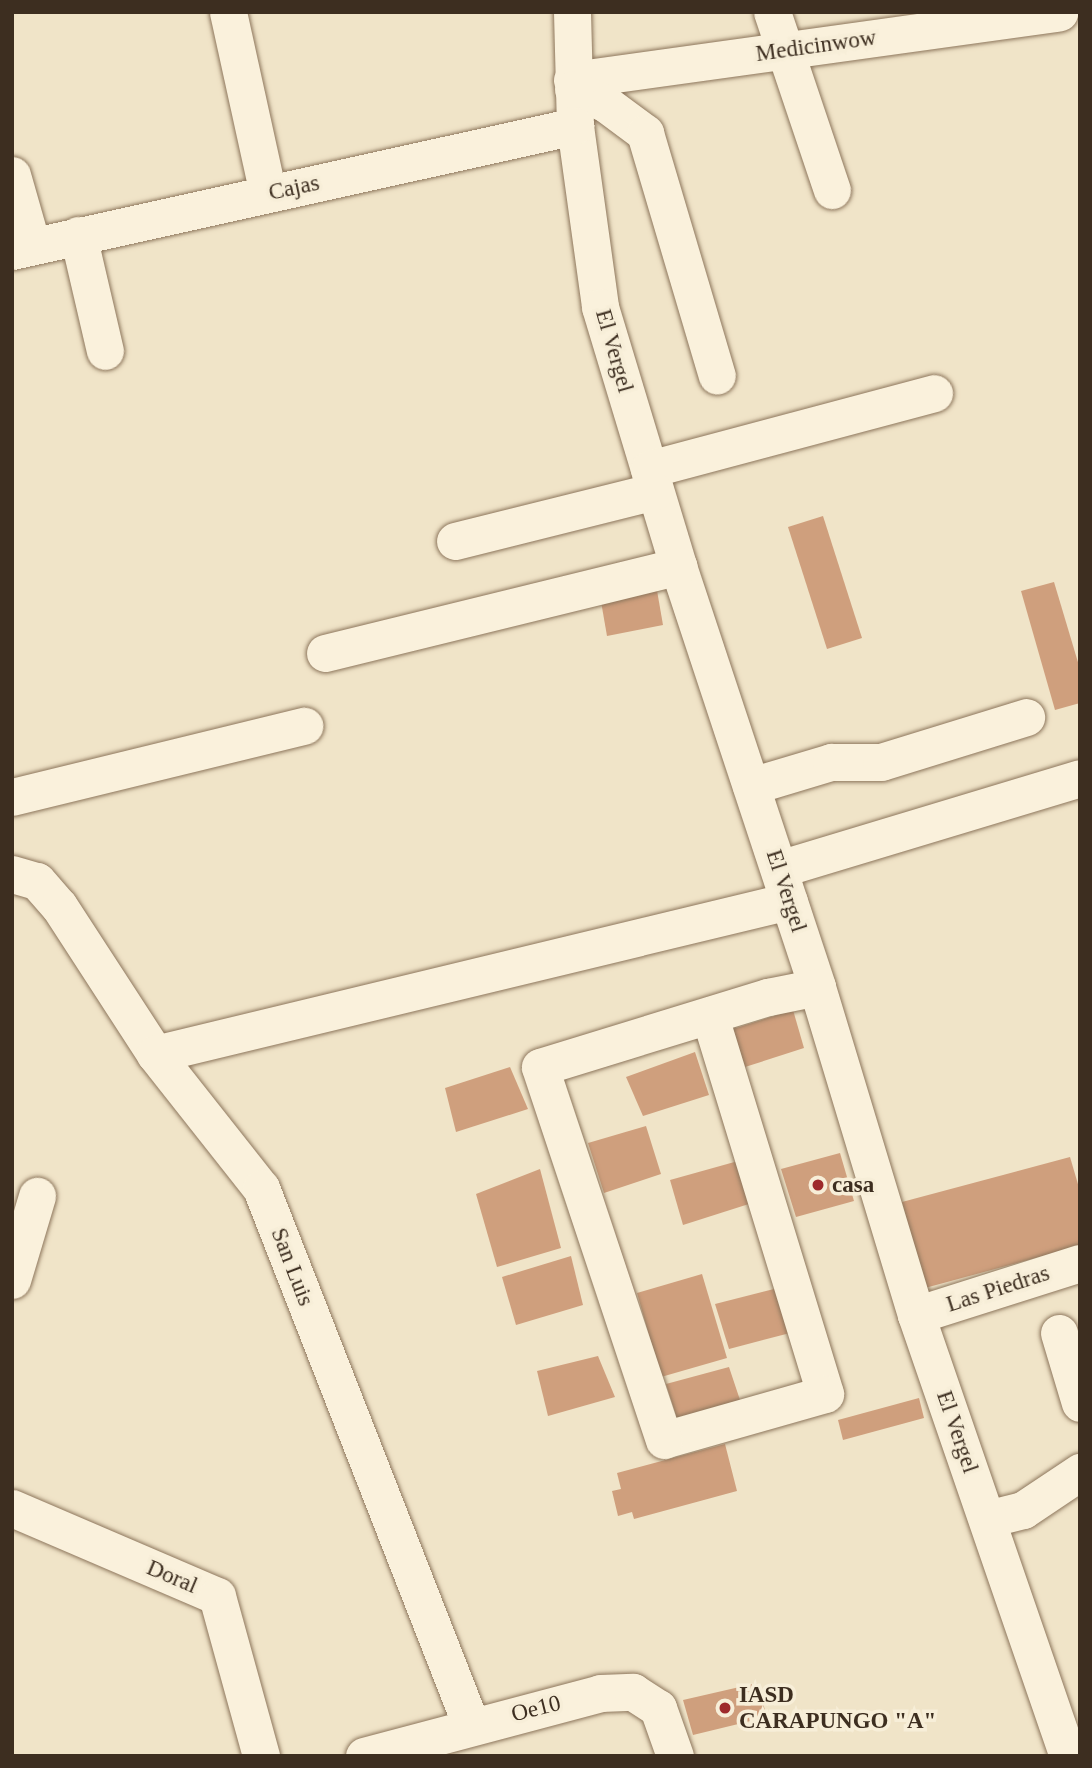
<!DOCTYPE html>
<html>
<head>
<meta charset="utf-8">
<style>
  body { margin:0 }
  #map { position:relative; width:1092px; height:1768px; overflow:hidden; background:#f0e4c8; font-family:"Times New Roman",serif }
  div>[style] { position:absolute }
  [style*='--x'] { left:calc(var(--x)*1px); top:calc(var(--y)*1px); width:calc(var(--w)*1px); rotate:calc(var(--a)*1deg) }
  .building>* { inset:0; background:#cf9f7d }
  .roads { filter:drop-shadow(0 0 2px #8d765c) drop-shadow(0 0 2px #8d765c) }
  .minor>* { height:37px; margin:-18.5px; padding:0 18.5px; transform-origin:18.5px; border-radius:18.5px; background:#faf1dc }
  .dots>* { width:19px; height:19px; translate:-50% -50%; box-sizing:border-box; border:4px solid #f7eed8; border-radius:50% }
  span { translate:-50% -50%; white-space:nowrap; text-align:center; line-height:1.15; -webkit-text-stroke:7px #f7eed8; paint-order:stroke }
  .street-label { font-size:23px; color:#3d2e20 }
  .poi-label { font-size:23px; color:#3d2e20; font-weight:700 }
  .left { translate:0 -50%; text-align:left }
  .frame { position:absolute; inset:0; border:14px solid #3d2e20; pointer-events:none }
</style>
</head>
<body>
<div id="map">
  <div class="building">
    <i style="clip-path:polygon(823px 516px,862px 638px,827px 649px,788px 527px)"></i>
    <i style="clip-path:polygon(655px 579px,663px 625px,607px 636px,599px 590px)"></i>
    <i style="clip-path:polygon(1054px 582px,1080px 669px,1080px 703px,1055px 710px,1021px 591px)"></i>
    <i style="clip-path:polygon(793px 1010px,804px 1048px,745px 1067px,733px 1029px)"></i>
    <i style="clip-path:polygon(695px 1052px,709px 1095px,643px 1116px,626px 1077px)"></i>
    <i style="clip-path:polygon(510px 1067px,528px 1109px,456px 1132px,445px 1088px)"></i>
    <i style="clip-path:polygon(646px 1126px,661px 1174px,604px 1193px,588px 1143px)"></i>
    <i style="clip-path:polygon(840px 1153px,854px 1201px,796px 1217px,781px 1169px)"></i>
    <i style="clip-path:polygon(1070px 1157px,1080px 1191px,1080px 1246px,925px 1288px,902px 1202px)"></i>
    <i style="clip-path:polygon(738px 1161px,752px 1203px,683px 1225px,670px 1180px)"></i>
    <i style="clip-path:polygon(540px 1169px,561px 1248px,497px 1267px,476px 1194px)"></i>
    <i style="clip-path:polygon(571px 1256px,583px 1305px,516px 1325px,502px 1277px)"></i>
    <i style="clip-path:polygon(702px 1274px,727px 1358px,661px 1377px,637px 1293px)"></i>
    <i style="clip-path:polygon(778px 1288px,790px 1333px,729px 1349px,715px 1304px)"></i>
    <i style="clip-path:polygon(598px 1356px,615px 1397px,548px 1416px,537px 1371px)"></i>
    <i style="clip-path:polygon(729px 1367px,744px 1412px,680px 1428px,666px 1384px)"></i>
    <i style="clip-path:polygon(919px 1398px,924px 1418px,843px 1440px,838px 1420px)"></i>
    <i style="clip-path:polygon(725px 1444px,737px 1491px,634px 1519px,632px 1512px,618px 1516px,612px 1491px,621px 1489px,617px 1473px)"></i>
    <i style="clip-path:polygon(757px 1683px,767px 1717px,693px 1735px,683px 1700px)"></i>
  </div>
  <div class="roads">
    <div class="minor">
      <i style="--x:228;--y:12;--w:186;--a:77.6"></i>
      <i style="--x:572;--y:12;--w:114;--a:88.5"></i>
      <i style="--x:575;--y:126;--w:183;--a:82.1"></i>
      <i style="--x:600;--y:307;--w:270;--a:73.2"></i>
      <i style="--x:678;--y:566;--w:443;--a:71.7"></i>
      <i style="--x:817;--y:987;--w:343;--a:73.2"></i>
      <i style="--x:916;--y:1315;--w:466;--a:71"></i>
      <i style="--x:772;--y:12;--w:188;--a:71.4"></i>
      <i style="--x:572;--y:80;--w:492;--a:-7.9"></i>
      <i style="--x:573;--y:89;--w:36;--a:24"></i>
      <i style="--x:606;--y:104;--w:49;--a:36.6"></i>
      <i style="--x:645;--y:133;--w:253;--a:73.5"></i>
      <i style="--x:12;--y:175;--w:73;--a:74.1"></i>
      <i style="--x:78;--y:235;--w:119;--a:76.9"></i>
      <i style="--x:12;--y:251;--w:577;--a:-12.52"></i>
      <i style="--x:649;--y:469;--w:295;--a:-14.9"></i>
      <i style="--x:455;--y:541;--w:206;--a:-14"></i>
      <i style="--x:325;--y:653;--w:364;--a:-13.8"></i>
      <i style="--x:751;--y:786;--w:84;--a:-16.7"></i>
      <i style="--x:831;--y:762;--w:50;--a:0"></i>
      <i style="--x:881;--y:762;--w:152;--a:-17.2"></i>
      <i style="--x:12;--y:797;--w:301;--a:-13.7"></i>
      <i style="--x:779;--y:869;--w:314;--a:-16.8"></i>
      <i style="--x:12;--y:874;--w:26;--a:16"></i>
      <i style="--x:37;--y:881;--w:33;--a:49"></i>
      <i style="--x:59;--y:906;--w:176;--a:57"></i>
      <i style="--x:155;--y:1054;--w:171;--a:51.7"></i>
      <i style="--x:261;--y:1188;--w:577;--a:68.64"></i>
      <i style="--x:710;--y:1017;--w:394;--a:73"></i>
      <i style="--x:825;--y:1394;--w:167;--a:164.1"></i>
      <i style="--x:664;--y:1440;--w:393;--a:-108.4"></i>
      <i style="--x:540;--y:1067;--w:239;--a:-17.1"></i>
      <i style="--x:768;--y:997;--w:50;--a:-11.5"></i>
      <i style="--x:155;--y:1054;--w:652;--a:-13.57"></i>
      <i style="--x:12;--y:1280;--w:88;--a:-73.4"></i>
      <i style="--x:916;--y:1315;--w:172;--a:-17.6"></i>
      <i style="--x:1059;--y:1333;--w:73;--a:73.3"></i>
      <i style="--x:12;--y:1508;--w:223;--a:23.2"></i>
      <i style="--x:217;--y:1596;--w:166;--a:74.6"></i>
      <i style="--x:987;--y:1519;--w:37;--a:-14"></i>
      <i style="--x:1023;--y:1510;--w:69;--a:-33.7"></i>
      <i style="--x:364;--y:1756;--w:244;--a:-14.9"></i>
      <i style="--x:600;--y:1693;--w:33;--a:-2"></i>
      <i style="--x:633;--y:1692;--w:30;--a:33"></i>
      <i style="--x:658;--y:1708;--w:51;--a:70.5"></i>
    </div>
  </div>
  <div class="dots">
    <i style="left:818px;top:1185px;background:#9e2a2b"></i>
    <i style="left:725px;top:1708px;background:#9e2a2b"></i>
  </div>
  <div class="street-label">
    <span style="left:816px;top:46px;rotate:-8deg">Medicinwow</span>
    <span style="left:294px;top:188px;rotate:-12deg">Cajas</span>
    <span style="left:614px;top:351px;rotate:74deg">El Vergel</span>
    <span style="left:786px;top:891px;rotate:72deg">El Vergel</span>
    <span style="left:292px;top:1267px;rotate:69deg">San Luis</span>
    <span style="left:998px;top:1289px;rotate:-18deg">Las Piedras</span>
    <span style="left:957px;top:1432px;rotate:71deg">El Vergel</span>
    <span style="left:172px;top:1577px;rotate:23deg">Doral</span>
    <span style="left:536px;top:1709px;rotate:-14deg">Oe10</span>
  </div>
  <div class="poi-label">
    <span class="left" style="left:832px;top:1185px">casa</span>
    <span class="left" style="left:739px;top:1708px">IASD<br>CARAPUNGO "A"</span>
  </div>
  <div class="frame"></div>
</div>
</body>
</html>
